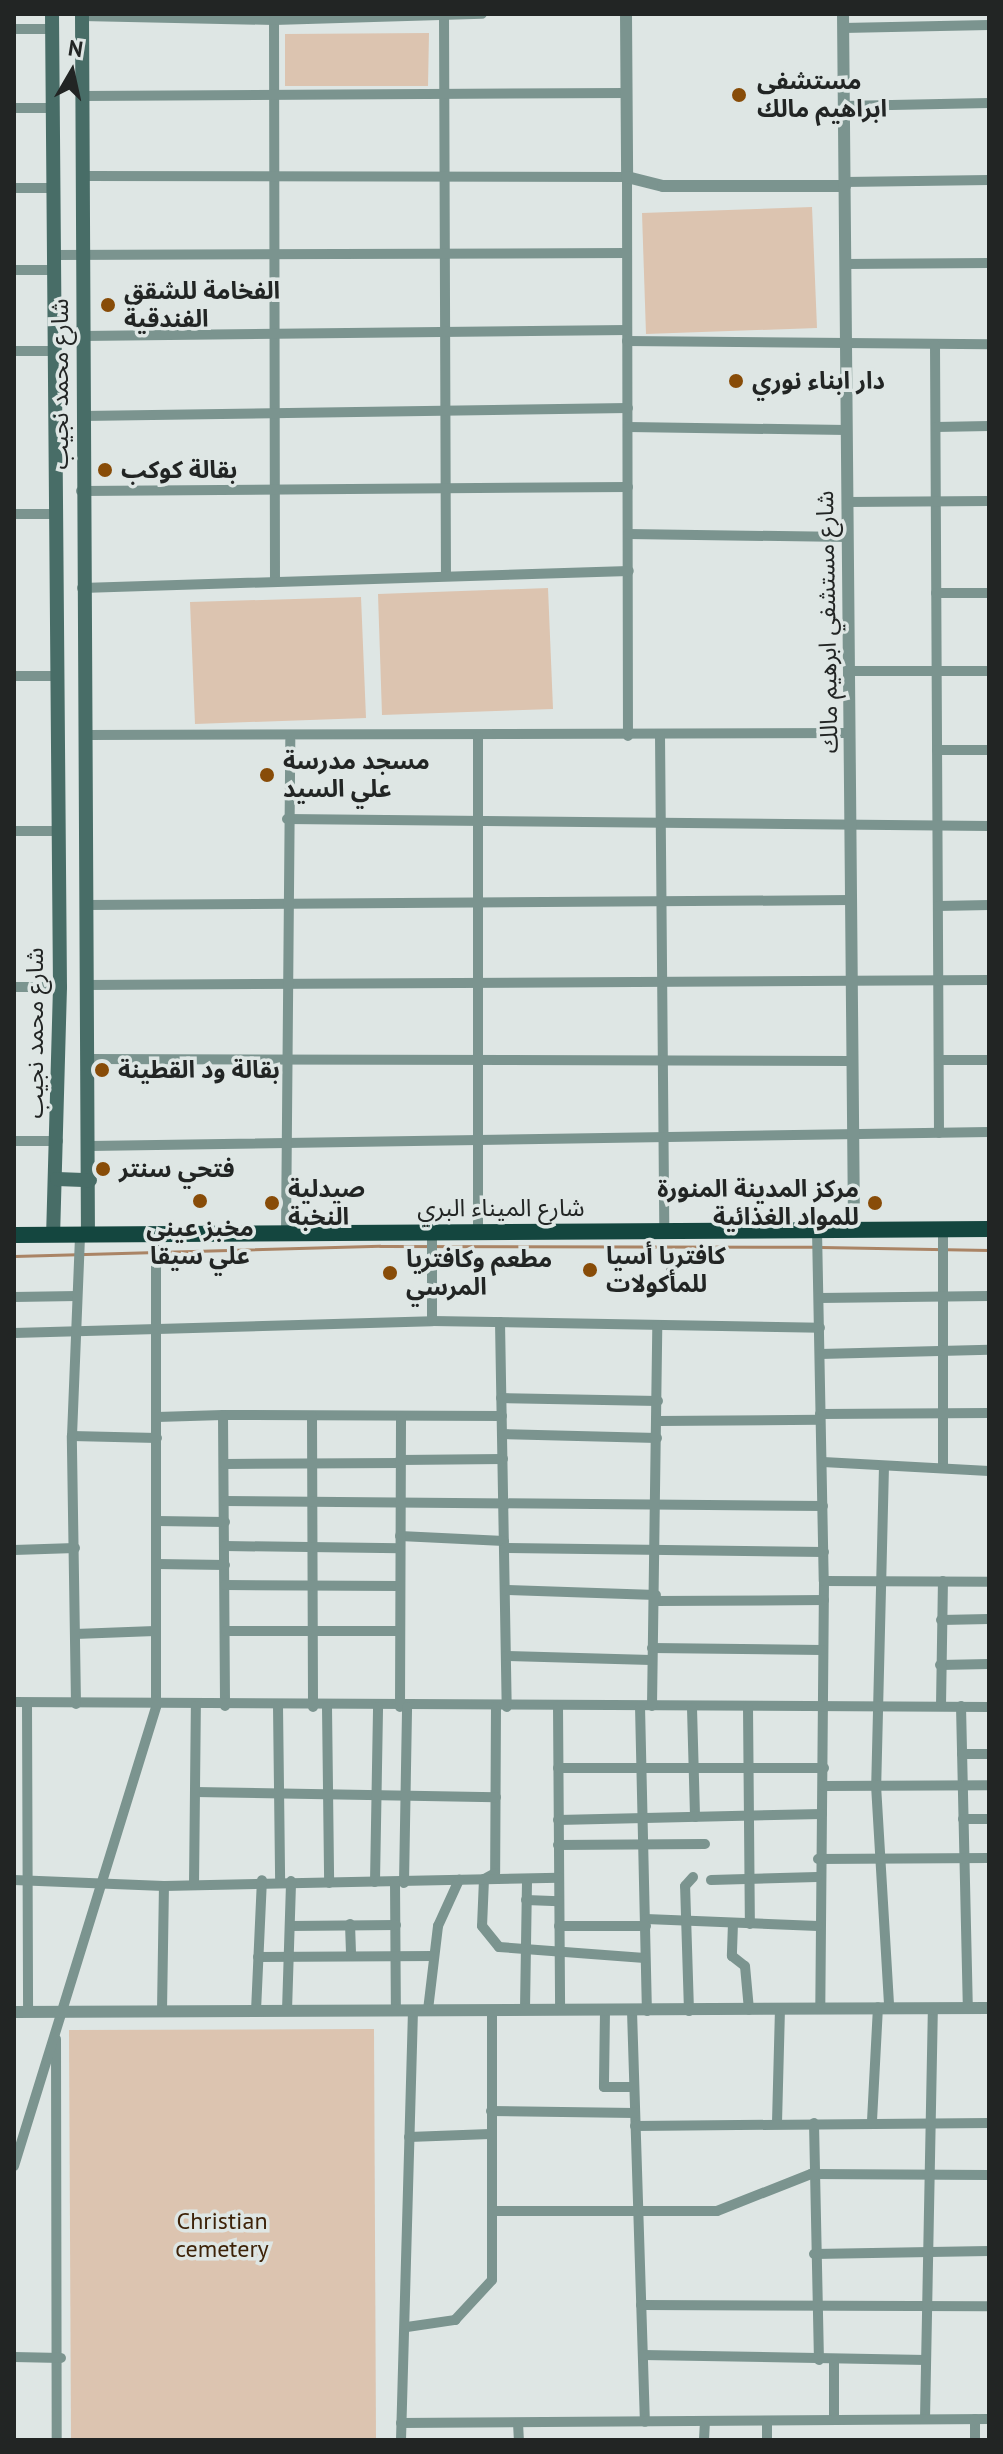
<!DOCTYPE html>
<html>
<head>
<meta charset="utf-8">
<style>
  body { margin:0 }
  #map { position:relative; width:1003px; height:2454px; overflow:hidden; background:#dee6e4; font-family:"PT Sans","Noto Sans Arabic",sans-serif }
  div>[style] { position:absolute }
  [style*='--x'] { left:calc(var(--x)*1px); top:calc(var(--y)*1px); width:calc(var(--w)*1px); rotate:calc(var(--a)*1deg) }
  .green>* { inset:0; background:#dcc4b0 }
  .stream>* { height:3px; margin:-1.5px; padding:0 1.5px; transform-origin:1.5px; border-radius:1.5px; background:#aa8465 }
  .minor>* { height:10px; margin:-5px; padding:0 5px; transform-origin:5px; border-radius:5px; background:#7b948f }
  .tertiary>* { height:12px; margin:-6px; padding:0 6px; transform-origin:6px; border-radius:6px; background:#7b948f }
  .secondary>* { height:14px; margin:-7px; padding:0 7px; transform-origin:7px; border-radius:7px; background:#486d67 }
  .trunk>* { height:16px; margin:-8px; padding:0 8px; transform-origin:8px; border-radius:8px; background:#14463f }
  .dots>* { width:22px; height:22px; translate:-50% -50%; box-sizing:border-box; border:4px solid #dee6e4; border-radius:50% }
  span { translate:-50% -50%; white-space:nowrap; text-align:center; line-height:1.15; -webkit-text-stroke:7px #dee6e4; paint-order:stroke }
  .poi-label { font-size:24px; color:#222524; font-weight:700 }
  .left { translate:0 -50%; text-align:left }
  .right { translate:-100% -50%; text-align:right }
  .street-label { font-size:24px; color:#222524 }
  .park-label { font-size:24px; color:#3d2208 }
  .frame { position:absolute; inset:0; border:16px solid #222524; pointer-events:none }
  .north { position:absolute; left:32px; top:32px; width:80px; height:80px; -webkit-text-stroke:6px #dee6e4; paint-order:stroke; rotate:9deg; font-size:22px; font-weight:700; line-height:32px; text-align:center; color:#222524 }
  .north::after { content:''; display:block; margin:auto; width:28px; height:36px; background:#222524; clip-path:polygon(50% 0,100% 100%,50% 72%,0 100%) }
</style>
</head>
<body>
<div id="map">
  <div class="green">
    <i style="clip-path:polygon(429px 33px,428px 86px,285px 86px,285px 34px)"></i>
    <i style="clip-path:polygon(812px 207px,817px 328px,646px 334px,642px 213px)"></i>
    <i style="clip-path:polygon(548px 588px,553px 709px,382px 715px,378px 594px)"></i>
    <i style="clip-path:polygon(361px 597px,366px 718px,195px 724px,190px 602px)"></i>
    <i style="clip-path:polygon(374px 2029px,376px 2440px,71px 2440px,69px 2030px)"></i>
  </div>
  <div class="stream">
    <i style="--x:821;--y:1247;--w:168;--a:1"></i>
    <i style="--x:14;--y:1256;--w:366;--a:-1.6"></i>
    <i style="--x:380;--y:1246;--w:434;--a:0.1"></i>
  </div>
  <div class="minor">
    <i style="--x:274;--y:14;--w:565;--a:89.9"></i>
    <i style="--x:444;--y:14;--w:561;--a:89.8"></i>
    <i style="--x:82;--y:16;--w:192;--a:1.2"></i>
    <i style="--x:274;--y:20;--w:208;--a:-1.7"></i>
    <i style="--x:843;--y:28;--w:146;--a:-1.2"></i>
    <i style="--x:14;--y:29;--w:38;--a:0"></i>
    <i style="--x:82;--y:96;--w:544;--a:-0.32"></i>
    <i style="--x:843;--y:106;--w:146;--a:-1.2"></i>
    <i style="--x:14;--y:108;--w:38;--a:0"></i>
    <i style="--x:82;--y:176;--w:545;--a:0.11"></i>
    <i style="--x:627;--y:177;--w:559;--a:89.9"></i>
    <i style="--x:845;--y:182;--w:144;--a:-0.8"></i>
    <i style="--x:14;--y:188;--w:39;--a:0"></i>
    <i style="--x:54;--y:255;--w:573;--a:-0.2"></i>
    <i style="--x:845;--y:264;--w:144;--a:-0.4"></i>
    <i style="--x:14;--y:270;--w:40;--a:0"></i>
    <i style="--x:82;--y:336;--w:545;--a:-0.63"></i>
    <i style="--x:627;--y:341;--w:362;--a:0.5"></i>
    <i style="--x:935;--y:345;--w:788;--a:89.71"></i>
    <i style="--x:14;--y:351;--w:41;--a:0"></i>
    <i style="--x:83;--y:416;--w:545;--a:-0.84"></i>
    <i style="--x:628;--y:427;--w:219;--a:0.8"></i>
    <i style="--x:936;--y:427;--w:53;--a:-1.1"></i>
    <i style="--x:81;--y:491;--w:547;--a:-0.42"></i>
    <i style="--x:848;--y:502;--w:141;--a:-0.4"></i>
    <i style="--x:14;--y:514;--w:43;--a:0"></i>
    <i style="--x:628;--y:534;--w:220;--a:0.8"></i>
    <i style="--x:82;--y:588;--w:547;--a:-1.78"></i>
    <i style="--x:936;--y:593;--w:53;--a:0"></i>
    <i style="--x:849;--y:671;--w:140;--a:0"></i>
    <i style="--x:14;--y:676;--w:40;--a:0"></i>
    <i style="--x:86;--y:735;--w:764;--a:-0.15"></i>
    <i style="--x:660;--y:735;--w:496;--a:89.5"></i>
    <i style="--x:937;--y:750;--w:52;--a:0"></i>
    <i style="--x:287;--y:819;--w:702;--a:0.57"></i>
    <i style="--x:14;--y:831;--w:41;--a:0"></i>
    <i style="--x:86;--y:905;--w:765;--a:-0.37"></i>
    <i style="--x:938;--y:906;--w:51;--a:-1.1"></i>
    <i style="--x:86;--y:985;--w:903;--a:-0.32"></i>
    <i style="--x:14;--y:987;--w:46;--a:0"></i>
    <i style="--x:87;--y:1059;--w:766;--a:0.15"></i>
    <i style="--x:939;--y:1060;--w:50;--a:0"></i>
    <i style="--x:14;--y:1141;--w:44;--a:0"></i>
    <i style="--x:90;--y:1146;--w:899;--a:-0.89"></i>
    <i style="--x:943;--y:1229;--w:238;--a:90"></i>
    <i style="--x:817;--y:1230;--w:351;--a:88.9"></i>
    <i style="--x:824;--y:1581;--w:428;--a:90.5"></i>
    <i style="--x:432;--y:1232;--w:89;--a:90"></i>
    <i style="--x:478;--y:1232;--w:495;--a:-90"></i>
    <i style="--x:286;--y:1234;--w:494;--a:-89.5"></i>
    <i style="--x:14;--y:1297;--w:63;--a:-0.9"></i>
    <i style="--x:819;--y:1298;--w:170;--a:-0.7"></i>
    <i style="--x:500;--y:1322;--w:385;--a:89"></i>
    <i style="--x:14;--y:1333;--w:418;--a:-1.6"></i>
    <i style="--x:432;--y:1321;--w:388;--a:1"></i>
    <i style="--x:820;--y:1354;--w:169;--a:-1.4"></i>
    <i style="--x:501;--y:1398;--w:157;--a:1.1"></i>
    <i style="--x:820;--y:1414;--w:169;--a:-0.3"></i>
    <i style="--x:223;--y:1415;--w:279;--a:0.2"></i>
    <i style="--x:312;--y:1416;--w:291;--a:89.8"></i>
    <i style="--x:157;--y:1417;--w:66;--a:-1.7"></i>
    <i style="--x:223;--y:1415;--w:291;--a:89.6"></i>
    <i style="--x:658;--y:1421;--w:162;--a:-0.4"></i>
    <i style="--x:502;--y:1434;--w:155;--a:1.5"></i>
    <i style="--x:72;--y:1436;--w:85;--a:1.3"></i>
    <i style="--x:400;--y:1460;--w:103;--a:-0.6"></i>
    <i style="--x:823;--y:1462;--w:166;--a:3.1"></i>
    <i style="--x:225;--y:1464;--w:175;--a:-0.3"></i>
    <i style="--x:884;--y:1466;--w:319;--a:91.4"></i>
    <i style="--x:876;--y:1785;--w:222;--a:86.6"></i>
    <i style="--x:225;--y:1501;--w:598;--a:0.48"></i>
    <i style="--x:157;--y:1521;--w:68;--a:0.8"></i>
    <i style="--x:400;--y:1536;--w:104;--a:2.8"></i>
    <i style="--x:225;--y:1546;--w:175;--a:0.7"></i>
    <i style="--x:505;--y:1548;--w:319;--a:0.7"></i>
    <i style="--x:14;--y:1550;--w:61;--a:-1.9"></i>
    <i style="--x:157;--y:1564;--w:68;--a:0.8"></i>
    <i style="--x:824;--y:1581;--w:165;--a:0.3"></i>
    <i style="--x:225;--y:1585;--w:175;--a:0.3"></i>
    <i style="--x:505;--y:1590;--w:151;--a:1.9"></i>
    <i style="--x:655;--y:1601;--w:169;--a:-0.3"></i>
    <i style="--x:941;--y:1620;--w:48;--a:-1.2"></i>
    <i style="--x:226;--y:1631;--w:174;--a:0"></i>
    <i style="--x:75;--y:1634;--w:80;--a:-2.1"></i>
    <i style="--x:652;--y:1648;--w:170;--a:0.7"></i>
    <i style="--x:506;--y:1656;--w:145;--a:1.6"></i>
    <i style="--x:940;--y:1665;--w:49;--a:-1.2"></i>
    <i style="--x:14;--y:1702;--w:975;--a:0.29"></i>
    <i style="--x:27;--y:1703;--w:309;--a:89.8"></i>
    <i style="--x:76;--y:1704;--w:268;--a:-90.9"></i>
    <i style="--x:72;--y:1436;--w:202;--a:-87.7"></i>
    <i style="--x:278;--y:1706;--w:175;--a:89.3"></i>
    <i style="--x:558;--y:1706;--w:304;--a:89.6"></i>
    <i style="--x:640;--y:1706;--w:305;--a:88.7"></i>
    <i style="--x:652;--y:1706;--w:381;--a:-89.2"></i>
    <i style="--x:941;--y:1706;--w:125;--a:-89.1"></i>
    <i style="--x:961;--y:1706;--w:302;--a:88.7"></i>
    <i style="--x:327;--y:1707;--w:176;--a:89.3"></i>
    <i style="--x:400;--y:1707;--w:291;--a:-89.8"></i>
    <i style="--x:496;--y:1707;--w:166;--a:90.3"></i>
    <i style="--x:495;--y:1873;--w:13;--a:151"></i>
    <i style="--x:484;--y:1879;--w:47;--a:92.4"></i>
    <i style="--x:482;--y:1926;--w:27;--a:51"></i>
    <i style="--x:499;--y:1947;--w:146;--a:4.3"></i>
    <i style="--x:748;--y:1707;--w:217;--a:89.5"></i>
    <i style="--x:692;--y:1708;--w:109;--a:88.4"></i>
    <i style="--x:962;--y:1754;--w:27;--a:0"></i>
    <i style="--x:558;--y:1768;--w:266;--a:0"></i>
    <i style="--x:824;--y:1786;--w:165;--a:-0.3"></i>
    <i style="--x:195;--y:1792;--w:301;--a:1"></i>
    <i style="--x:963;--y:1819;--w:26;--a:0"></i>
    <i style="--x:558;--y:1820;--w:264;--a:-1.3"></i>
    <i style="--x:558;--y:1845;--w:147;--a:-0.4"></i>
    <i style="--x:818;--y:1859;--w:171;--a:-0.3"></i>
    <i style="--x:14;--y:1880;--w:150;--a:2.3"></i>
    <i style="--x:164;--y:1886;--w:395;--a:-1.2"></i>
    <i style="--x:711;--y:1880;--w:106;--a:-1.6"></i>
    <i style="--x:375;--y:1882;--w:175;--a:-89"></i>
    <i style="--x:395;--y:1882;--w:129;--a:89.6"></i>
    <i style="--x:404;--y:1883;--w:176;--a:-89"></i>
    <i style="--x:194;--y:1885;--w:179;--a:-89.4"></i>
    <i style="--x:526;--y:1900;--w:33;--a:2"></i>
    <i style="--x:646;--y:1919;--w:172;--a:2.3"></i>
    <i style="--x:733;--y:1923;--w:33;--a:92"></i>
    <i style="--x:732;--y:1956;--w:16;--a:38"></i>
    <i style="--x:745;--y:1966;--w:44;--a:84.8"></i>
    <i style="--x:350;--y:1924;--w:32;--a:88"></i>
    <i style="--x:290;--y:1926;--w:106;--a:-0.5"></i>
    <i style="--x:559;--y:1926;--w:87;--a:0"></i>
    <i style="--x:258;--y:1957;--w:175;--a:-0.3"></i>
    <i style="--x:525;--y:2009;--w:130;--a:-89.1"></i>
    <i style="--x:428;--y:2010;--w:85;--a:-83.2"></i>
    <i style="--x:438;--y:1926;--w:51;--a:-65.5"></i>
    <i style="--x:162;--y:2011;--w:125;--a:-89.1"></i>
    <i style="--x:256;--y:2011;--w:131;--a:-87.4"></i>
    <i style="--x:287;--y:2011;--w:130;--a:-88.2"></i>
    <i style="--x:605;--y:2011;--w:76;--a:90.8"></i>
    <i style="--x:604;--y:2087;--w:30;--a:0"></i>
    <i style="--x:632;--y:2011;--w:411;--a:88.2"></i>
    <i style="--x:689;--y:2011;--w:125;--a:-91.8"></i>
    <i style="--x:685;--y:1886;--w:12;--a:-48"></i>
    <i style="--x:56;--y:2039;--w:401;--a:89.9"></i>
    <i style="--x:491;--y:2111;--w:144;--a:0.8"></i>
    <i style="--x:872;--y:2121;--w:114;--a:-87"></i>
    <i style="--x:777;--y:2123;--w:112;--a:-88.5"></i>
    <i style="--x:814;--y:2123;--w:237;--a:88.8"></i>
    <i style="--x:635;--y:2126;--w:354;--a:-0.5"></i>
    <i style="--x:409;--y:2137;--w:81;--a:-2.1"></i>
    <i style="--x:14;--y:2166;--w:481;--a:-72.8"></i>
    <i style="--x:156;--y:1706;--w:472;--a:-90"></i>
    <i style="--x:494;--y:2211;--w:223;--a:0"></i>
    <i style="--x:717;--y:2211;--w:101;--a:-21.5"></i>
    <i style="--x:811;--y:2174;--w:178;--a:0.3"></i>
    <i style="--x:814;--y:2254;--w:175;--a:-1"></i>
    <i style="--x:641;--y:2305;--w:348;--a:0.2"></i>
    <i style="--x:407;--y:2327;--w:49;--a:-8.3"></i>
    <i style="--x:455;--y:2320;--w:54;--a:-47.2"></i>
    <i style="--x:492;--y:2280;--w:270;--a:-90"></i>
    <i style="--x:643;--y:2355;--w:283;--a:1"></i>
    <i style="--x:14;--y:2357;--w:47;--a:1.2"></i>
    <i style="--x:925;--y:2419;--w:410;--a:-88.9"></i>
    <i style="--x:834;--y:2420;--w:60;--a:-90"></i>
    <i style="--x:401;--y:2423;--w:588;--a:-0.39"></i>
    <i style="--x:518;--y:2423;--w:17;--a:87"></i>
    <i style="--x:401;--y:2440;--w:429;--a:-88.4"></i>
    <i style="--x:704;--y:2440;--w:19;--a:-87"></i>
    <i style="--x:767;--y:2440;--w:19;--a:-90"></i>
    <i style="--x:975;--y:2440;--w:21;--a:-90"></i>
  </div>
  <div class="tertiary">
    <i style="--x:626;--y:14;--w:163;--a:89.6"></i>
    <i style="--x:627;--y:177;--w:37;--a:14"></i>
    <i style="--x:663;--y:186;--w:182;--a:0"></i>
    <i style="--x:843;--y:14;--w:1216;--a:89.48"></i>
    <i style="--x:14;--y:2012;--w:975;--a:-0.24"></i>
  </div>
  <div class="secondary">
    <i style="--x:52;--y:14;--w:973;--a:89.53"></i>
    <i style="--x:60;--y:987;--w:248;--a:91.6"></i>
    <i style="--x:82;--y:14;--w:1220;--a:89.72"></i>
    <i style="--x:57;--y:1179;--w:33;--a:2"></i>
  </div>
  <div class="trunk">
    <i style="--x:14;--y:1235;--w:975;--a:-0.35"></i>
  </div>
  <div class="dots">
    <i style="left:739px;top:95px;background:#884c08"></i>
    <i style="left:108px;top:305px;background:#884c08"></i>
    <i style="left:736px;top:381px;background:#884c08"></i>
    <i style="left:105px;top:470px;background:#884c08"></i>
    <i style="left:267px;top:775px;background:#884c08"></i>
    <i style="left:102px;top:1070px;background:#884c08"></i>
    <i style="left:103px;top:1169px;background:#884c08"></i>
    <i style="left:200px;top:1201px;background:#884c08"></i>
    <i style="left:272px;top:1203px;background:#884c08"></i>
    <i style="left:875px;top:1203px;background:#884c08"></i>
    <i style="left:590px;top:1270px;background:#884c08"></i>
    <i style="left:390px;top:1273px;background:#884c08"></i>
  </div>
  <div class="poi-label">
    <span class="left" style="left:757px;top:95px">مستشفى<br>ابراهيم مالك</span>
    <span class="left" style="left:124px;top:305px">الفخامة للشقق<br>الفندقية</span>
    <span class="left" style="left:752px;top:381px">دار ابناء نوري</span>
    <span class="left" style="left:121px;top:470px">بقالة كوكب</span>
    <span class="left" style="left:283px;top:775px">مسجد مدرسة<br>علي السيد</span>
    <span class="left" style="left:118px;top:1070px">بقالة ود القطينة</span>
    <span class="left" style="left:119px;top:1169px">فتحي سنتر</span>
    <span class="left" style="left:288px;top:1203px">صيدلية<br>النخبة</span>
    <span class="right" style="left:859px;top:1203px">مركز المدينة المنورة<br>للمواد الغذائية</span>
    <span style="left:200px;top:1242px">مخبز عيني<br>علي سيقا</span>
    <span class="left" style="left:606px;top:1270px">كافتريا أسيا<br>للمأكولات</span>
    <span class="left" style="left:406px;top:1273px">مطعم وكافتريا<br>المرسي</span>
  </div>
  <div class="street-label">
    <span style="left:60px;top:384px;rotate:-90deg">شارع محمد نجيب</span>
    <span style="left:827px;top:622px;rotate:-91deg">شارع مستشفي ابرهيم مالك</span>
    <span style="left:35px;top:1033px;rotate:-90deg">شارع محمد نجيب</span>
    <span style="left:501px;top:1208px">شارع الميناء البري</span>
  </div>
  <div class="park-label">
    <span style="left:222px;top:2235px">Christian<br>cemetery</span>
  </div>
  <div class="frame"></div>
  <div class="north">N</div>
</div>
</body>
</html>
